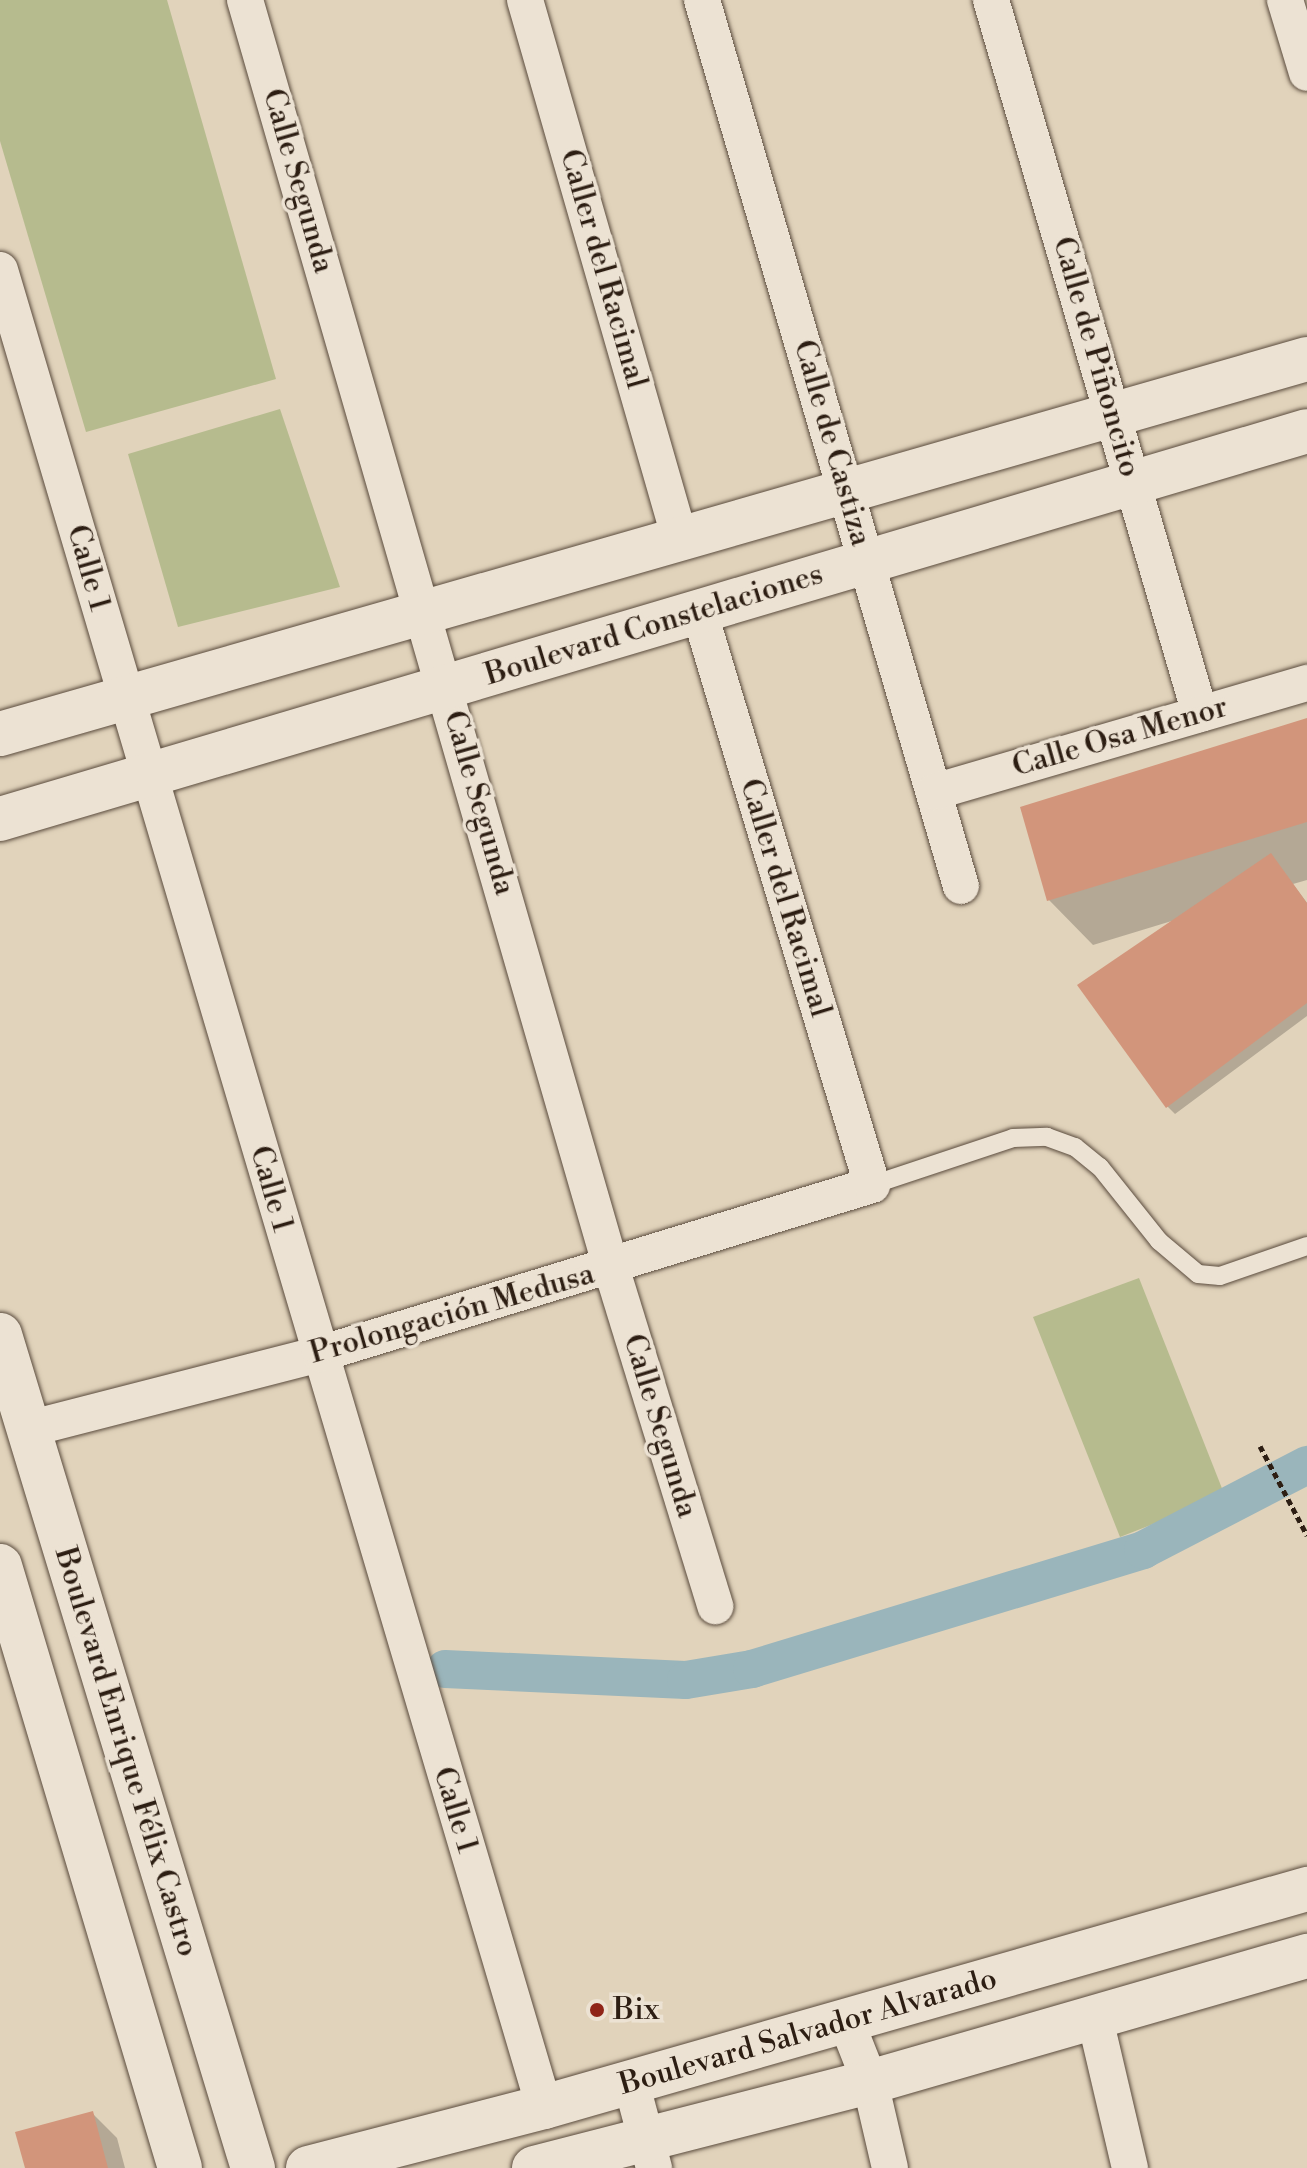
<!DOCTYPE html>
<html>
<head>
<meta charset="utf-8">
<style>
  body { margin:0 }
  #map { position:relative; width:1307px; height:2168px; overflow:hidden; background:#e1d3bb; font-family:"Libre Bodoni",serif }
  div>[style] { position:absolute }
  [style*='--x'] { left:calc(var(--x)*1px); top:calc(var(--y)*1px); width:calc(var(--w)*1px); rotate:calc(var(--a)*1deg) }
  .green>* { inset:0; background:#b6bb8e }
  .shadow>* { inset:0; background:#0003 }
  .canal>* { height:38px; margin:-19px; padding:0 19px; transform-origin:19px; border-radius:19px; background:#9ab5bb }
  .building>* { inset:0; background:#d2957b }
  .path>* { height:5px; margin-top:-2.5px; transform-origin:0; background:repeating-linear-gradient(90deg,#2d1e13 0 6px,transparent 0 10px) }
  .roads { filter:drop-shadow(0 0 2px #5a4b3d) drop-shadow(0 0 2px #5a4b3d) }
  .lane>* { height:18px; margin:-9px; padding:0 9px; transform-origin:9px; border-radius:9px; background:#ece2d3 }
  .street>* { height:36px; margin:-18px; padding:0 18px; transform-origin:18px; border-radius:18px; background:#ece2d3 }
  .secondary>* { height:44px; margin:-22px; padding:0 22px; transform-origin:22px; border-radius:22px; background:#ece2d3 }
  .dots>* { width:22px; height:22px; translate:-50% -50%; box-sizing:border-box; border:4px solid #ece2d3; border-radius:50% }
  span { translate:-50% -50%; white-space:nowrap; text-align:center; line-height:1.15; -webkit-text-stroke:7px #ece2d3; paint-order:stroke }
  .street-label { font-size:30px; color:#2d1e13 }
  .poi-label { font-size:30px; color:#2d1e13 }
  .left { translate:0 -50%; text-align:left }
</style>
</head>
<body>
<div id="map">
  <div class="green">
    <i style="clip-path:polygon(0 0,167px 0,276px 379px,86px 432px,0 141px)"></i>
    <i style="clip-path:polygon(280px 409px,340px 587px,178px 627px,128px 454px)"></i>
    <i style="clip-path:polygon(1139px 1278px,1225px 1496px,1120px 1537px,1033px 1317px)"></i>
  </div>
  <div class="shadow">
    <i style="clip-path:polygon(1307px 720px,1307px 880px,1293px 884px,1307px 903px,1307px 1016px,1175px 1114px,1167px 1106px,1175px 920px,1093px 945px,1049px 900px)"></i>
    <i style="clip-path:polygon(92px 2113px,117px 2138px,125px 2168px,27px 2168px)"></i>
  </div>
  <div class="canal">
    <i style="--x:445;--y:1669;--w:241;--a:2.6"></i>
    <i style="--x:686;--y:1680;--w:67;--a:-9.5"></i>
    <i style="--x:752;--y:1669;--w:409;--a:-16.9"></i>
    <i style="--x:1143;--y:1550;--w:185;--a:-27.4"></i>
  </div>
  <div class="building">
    <i style="clip-path:polygon(1307px 718px,1307px 822px,1047px 901px,1020px 807px)"></i>
    <i style="clip-path:polygon(1271px 853px,1307px 903px,1307px 1003px,1166px 1108px,1077px 985px)"></i>
    <i style="clip-path:polygon(93px 2111px,108px 2168px,25px 2168px,15px 2132px)"></i>
  </div>
  <div class="path">
    <i style="--x:1260;--y:1446;--w:101;--a:62.2"></i>
  </div>
  <div class="roads">
    <div class="lane">
      <i style="--x:872;--y:1185;--w:149;--a:-18.4"></i>
      <i style="--x:1013;--y:1138;--w:34;--a:-2"></i>
      <i style="--x:1047;--y:1137;--w:30;--a:20"></i>
      <i style="--x:1075;--y:1147;--w:32;--a:39"></i>
      <i style="--x:1100;--y:1167;--w:95;--a:51.4"></i>
      <i style="--x:1159;--y:1241;--w:51;--a:40.2"></i>
      <i style="--x:1198;--y:1274;--w:22;--a:5"></i>
      <i style="--x:1220;--y:1276;--w:92;--a:-19"></i>
    </div>
    <div class="street">
      <i style="--x:245;--y:0;--w:1319;--a:73.89"></i>
      <i style="--x:611;--y:1267;--w:355;--a:72.9"></i>
      <i style="--x:525;--y:0;--w:561;--a:73.96"></i>
      <i style="--x:702;--y:0;--w:923;--a:73.71"></i>
      <i style="--x:991;--y:0;--w:744;--a:73.68"></i>
      <i style="--x:1285;--y:0;--w:76;--a:73.2"></i>
      <i style="--x:0;--y:270;--w:1916;--a:73.5"></i>
      <i style="--x:934;--y:792;--w:389;--a:-16.3"></i>
      <i style="--x:28;--y:1429;--w:301;--a:-14.4"></i>
      <i style="--x:320;--y:1354;--w:577;--a:-17.02"></i>
      <i style="--x:872;--y:1185;--w:600;--a:-106.77"></i>
      <i style="--x:1095;--y:2019;--w:153;--a:76.8"></i>
      <i style="--x:846;--y:2021;--w:66;--a:68.5"></i>
      <i style="--x:870;--y:2082;--w:88;--a:76.9"></i>
      <i style="--x:631;--y:2082;--w:89;--a:75"></i>
    </div>
    <div class="secondary">
      <i style="--x:0;--y:734;--w:1360;--a:-16.01"></i>
      <i style="--x:0;--y:819;--w:1363;--a:-16.53"></i>
      <i style="--x:0;--y:1335;--w:871;--a:73.11"></i>
      <i style="--x:0;--y:1566;--w:628;--a:73.35"></i>
      <i style="--x:308;--y:2168;--w:244;--a:-14.5"></i>
      <i style="--x:544;--y:2107;--w:794;--a:-15.95"></i>
      <i style="--x:534;--y:2168;--w:347;--a:-14.4"></i>
      <i style="--x:870;--y:2082;--w:455;--a:-16.1"></i>
    </div>
  </div>
  <div class="dots">
    <i style="left:597px;top:2010px;background:#8f2418"></i>
  </div>
  <div class="street-label">
    <span style="left:298px;top:181px;rotate:74deg">Calle Segunda</span>
    <span style="left:603px;top:269px;rotate:74deg">Caller del Racimal</span>
    <span style="left:1096px;top:357px;rotate:74deg">Calle de Piñoncito</span>
    <span style="left:832px;top:443px;rotate:74deg">Calle de Castiza</span>
    <span style="left:88px;top:568px;rotate:74deg">Calle 1</span>
    <span style="left:654px;top:625px;rotate:-17deg">Boulevard Constelaciones</span>
    <span style="left:1120px;top:737px;rotate:-16deg">Calle Osa Menor</span>
    <span style="left:479px;top:803px;rotate:74deg">Calle Segunda</span>
    <span style="left:785px;top:898px;rotate:73deg">Caller del Racimal</span>
    <span style="left:271px;top:1189px;rotate:74deg">Calle 1</span>
    <span style="left:452px;top:1314px;rotate:-16deg">Prolongación Medusa</span>
    <span style="left:660px;top:1426px;rotate:73deg">Calle Segunda</span>
    <span style="left:126px;top:1752px;rotate:73deg">Boulevard Enrique Félix Castro</span>
    <span style="left:455px;top:1810px;rotate:73deg">Calle 1</span>
    <span style="left:808px;top:2032px;rotate:-16deg">Boulevard Salvador Alvarado</span>
  </div>
  <div class="poi-label">
    <span class="left" style="left:613px;top:2010px">Bix</span>
  </div>
</div>
</body>
</html>
